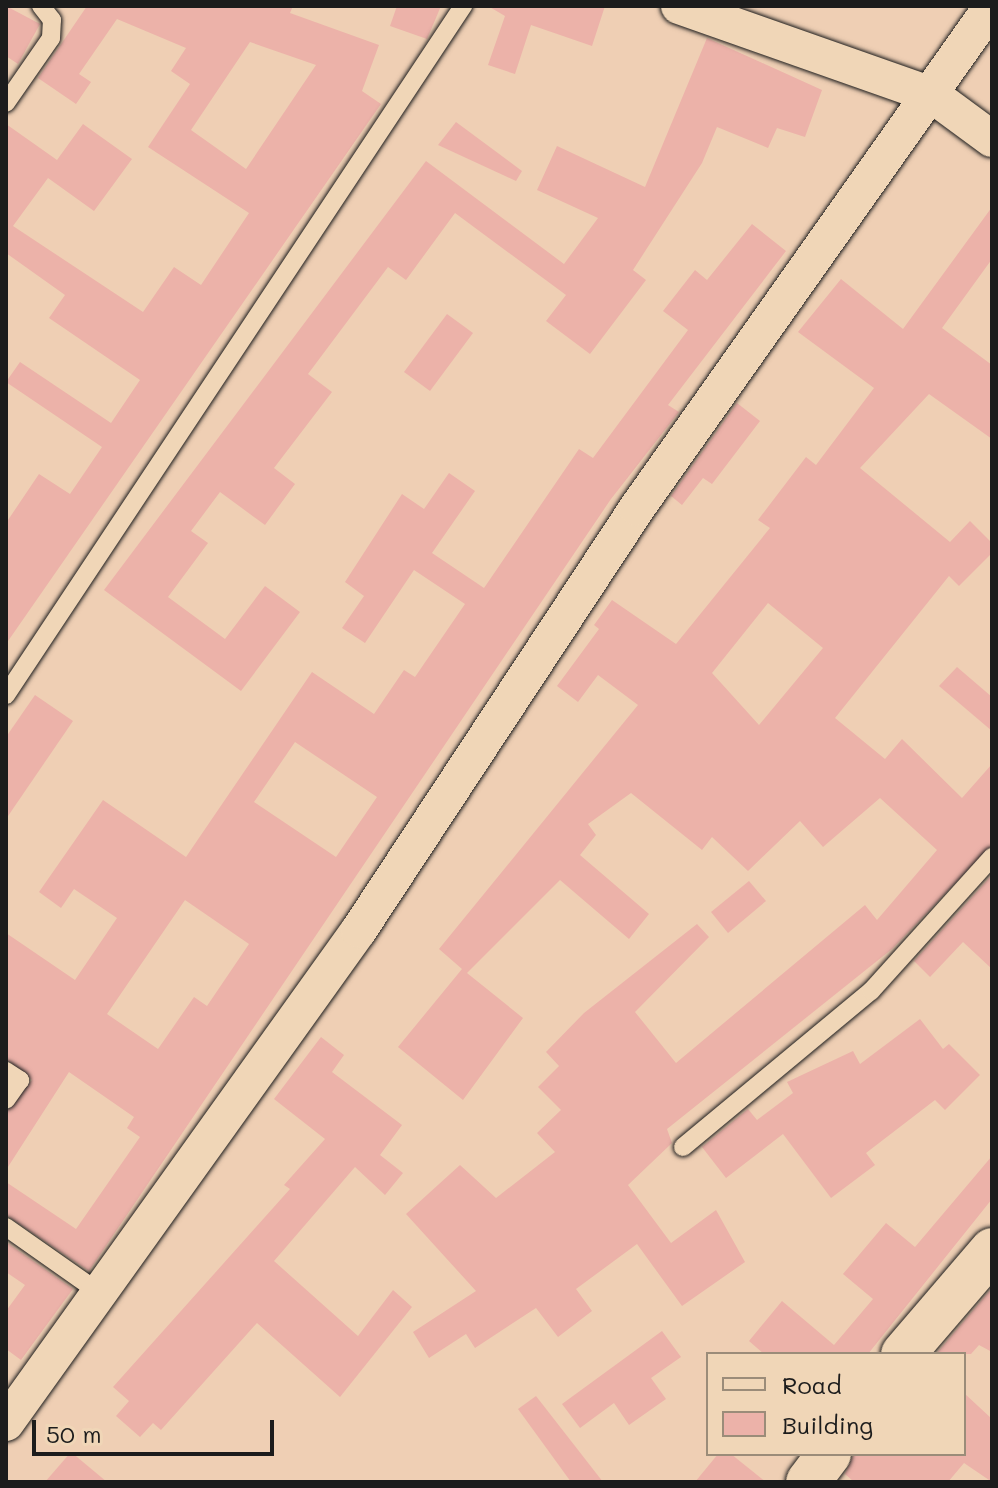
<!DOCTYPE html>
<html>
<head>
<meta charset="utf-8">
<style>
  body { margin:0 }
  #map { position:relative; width:998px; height:1488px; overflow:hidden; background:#efcfb4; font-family:Mali,sans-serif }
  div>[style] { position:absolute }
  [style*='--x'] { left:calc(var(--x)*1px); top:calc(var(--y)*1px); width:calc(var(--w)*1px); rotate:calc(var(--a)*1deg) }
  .building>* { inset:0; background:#ecb2a9 }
  .roads { filter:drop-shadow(0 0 2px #1c1c1c) drop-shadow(0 0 2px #1c1c1c) }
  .lane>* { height:18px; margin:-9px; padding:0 9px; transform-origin:9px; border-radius:9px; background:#f0d6b7 }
  .street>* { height:36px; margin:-18px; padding:0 18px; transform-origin:18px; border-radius:18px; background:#f0d6b7 }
  .secondary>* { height:44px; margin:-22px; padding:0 22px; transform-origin:22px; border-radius:22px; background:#f0d6b7 }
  span { translate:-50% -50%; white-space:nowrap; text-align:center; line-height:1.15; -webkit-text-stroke:6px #f0d6b7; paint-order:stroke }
  .frame { position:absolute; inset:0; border:8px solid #1c1c1c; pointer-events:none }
  .legend { position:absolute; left:706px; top:1352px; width:260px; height:104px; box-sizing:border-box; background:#f0d6b7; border:2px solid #9b8c79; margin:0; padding:10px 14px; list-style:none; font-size:24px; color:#1c1c1c }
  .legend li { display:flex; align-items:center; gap:16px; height:40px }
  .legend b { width:40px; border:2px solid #9b8c79 }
  .scale { position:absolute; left:32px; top:1420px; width:242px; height:36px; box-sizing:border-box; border:4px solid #1c1c1c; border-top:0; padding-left:10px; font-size:24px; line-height:28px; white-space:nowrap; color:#1c1c1c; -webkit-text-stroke:6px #f0d6b7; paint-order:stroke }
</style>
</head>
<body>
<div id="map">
  <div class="building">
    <i style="clip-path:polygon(6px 6px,40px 24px,18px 64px,6px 56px)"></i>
    <i style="clip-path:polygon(evenodd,87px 6px,293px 6px,290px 13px,379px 45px,362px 91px,381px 104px,6px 644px,6px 523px,39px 474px,70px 494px,102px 447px,6px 382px,20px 362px,111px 423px,140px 380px,49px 318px,65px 295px,6px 253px,6px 124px,57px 160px,83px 124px,132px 159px,94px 211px,48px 178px,13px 226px,143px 312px,174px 267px,201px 285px,249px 213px,148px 147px,190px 84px,171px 71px,186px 48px,117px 19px,79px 74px,91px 82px,76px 104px,38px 78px,87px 6px,250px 42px,316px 65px,246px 169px,191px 130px,250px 42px)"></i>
    <i style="clip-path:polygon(397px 6px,441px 6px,427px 39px,390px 26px)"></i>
    <i style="clip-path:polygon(488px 6px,605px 6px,592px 46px,531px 25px,515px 74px,488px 65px,505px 16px)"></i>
    <i style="clip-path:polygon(707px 38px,822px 90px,805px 137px,777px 128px,768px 148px,717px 127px,702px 163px,633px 270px,646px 280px,590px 354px,546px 321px,566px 295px,455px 213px,406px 280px,388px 267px,308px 374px,332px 392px,274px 468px,295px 484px,265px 525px,220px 492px,191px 531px,208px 543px,168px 597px,225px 639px,265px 586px,300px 612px,241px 691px,104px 590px,426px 161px,564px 264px,598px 218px,537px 190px,557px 146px,645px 187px)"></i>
    <i style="clip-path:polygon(456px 122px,522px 171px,516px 181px,438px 145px)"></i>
    <i style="clip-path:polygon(evenodd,992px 207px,992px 259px,942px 328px,992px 365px,992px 439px,929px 394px,860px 468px,950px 542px,970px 521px,992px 543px,992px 553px,959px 586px,949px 576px,835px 718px,885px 759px,902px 739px,962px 798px,992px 764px,992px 845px,892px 949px,667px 1129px,672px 1143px,628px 1185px,671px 1243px,716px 1210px,745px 1262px,682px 1306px,637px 1244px,576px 1289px,592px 1311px,558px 1337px,536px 1308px,475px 1348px,466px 1334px,429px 1358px,413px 1332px,476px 1291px,406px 1214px,460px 1165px,496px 1198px,555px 1152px,537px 1133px,561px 1110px,538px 1087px,559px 1066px,546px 1052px,584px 1013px,697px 924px,709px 937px,635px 1012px,676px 1063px,865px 905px,877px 920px,937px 850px,880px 798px,823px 847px,800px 821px,748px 871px,712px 837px,702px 850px,631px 793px,588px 824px,596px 835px,580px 855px,649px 914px,629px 939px,560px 880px,467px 973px,523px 1018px,463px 1100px,398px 1047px,462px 969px,439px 949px,638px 705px,598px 675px,578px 702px,557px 686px,599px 629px,594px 625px,612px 600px,676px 644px,770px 528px,758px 520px,806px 457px,816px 465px,874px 388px,798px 332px,841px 279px,903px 329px,992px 207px,768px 603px,823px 648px,759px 725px,712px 673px,768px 603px)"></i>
    <i style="clip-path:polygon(evenodd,752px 224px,786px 251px,668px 405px,679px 412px,611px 499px,89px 1271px,6px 1215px,6px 1182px,76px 1229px,140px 1137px,127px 1128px,134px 1117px,69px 1072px,6px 1170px,6px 1112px,32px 1080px,6px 1059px,6px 933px,75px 980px,117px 918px,74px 889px,61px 908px,39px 892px,103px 800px,186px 857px,312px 672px,374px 714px,404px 670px,415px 677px,465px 604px,414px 570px,365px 643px,342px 628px,364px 596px,345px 582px,402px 494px,424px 509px,449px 473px,475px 491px,432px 553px,484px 588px,579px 449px,593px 458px,688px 330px,663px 311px,695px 270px,707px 280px,752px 224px,295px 742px,377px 797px,336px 857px,254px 802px,295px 742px,752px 224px,185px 900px,249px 944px,207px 1006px,194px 997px,158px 1049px,107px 1014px,185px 900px)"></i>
    <i style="clip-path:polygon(447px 314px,473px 333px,430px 391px,404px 372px)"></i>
    <i style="clip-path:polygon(737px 403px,760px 421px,712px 484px,703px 478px,682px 505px,671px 496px)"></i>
    <i style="clip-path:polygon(957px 667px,992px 697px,992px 731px,939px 686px)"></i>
    <i style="clip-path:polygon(35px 695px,73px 721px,6px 819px,6px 737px)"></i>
    <i style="clip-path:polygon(992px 875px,992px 969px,963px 942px,930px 977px,914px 961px)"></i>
    <i style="clip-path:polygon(749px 881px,766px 901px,728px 933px,711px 912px)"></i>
    <i style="clip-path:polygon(920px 1019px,943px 1049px,949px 1044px,980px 1075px,945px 1110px,935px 1100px,866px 1153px,875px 1165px,831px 1198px,783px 1134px,726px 1178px,702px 1147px,748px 1109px,757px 1120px,793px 1093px,787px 1082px,853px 1051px,860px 1064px)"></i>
    <i style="clip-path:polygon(321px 1037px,344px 1055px,332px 1072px,402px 1125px,380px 1155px,403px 1173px,385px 1195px,355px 1167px,274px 1261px,358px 1336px,393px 1290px,412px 1307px,340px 1397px,257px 1323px,161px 1430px,153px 1423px,140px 1437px,116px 1416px,129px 1401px,113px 1387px,290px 1189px,284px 1185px,325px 1139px,274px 1099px)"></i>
    <i style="clip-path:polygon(992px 1156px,992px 1199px,868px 1354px,764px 1354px,749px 1341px,782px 1301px,834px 1345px,873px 1299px,843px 1274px,886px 1223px,915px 1247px)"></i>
    <i style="clip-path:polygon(6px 1242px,73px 1289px,21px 1360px,6px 1349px,6px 1311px,25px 1285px,6px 1272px)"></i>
    <i style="clip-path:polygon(992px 1288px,992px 1352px,979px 1345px,971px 1354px,936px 1354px)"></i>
    <i style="clip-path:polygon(662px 1331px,681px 1357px,651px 1378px,666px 1399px,629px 1425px,614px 1403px,580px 1428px,562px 1404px)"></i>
    <i style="clip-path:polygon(964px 1393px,992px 1419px,992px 1482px,964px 1463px,948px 1482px,854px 1482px,845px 1474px,854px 1454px,964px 1454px)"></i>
    <i style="clip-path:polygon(536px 1396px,603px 1482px,571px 1482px,518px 1409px)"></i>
    <i style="clip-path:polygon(71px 1452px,107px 1482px,45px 1482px)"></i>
    <i style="clip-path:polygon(718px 1454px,731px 1454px,766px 1482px,695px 1482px)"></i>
  </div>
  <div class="roads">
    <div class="lane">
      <i style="--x:6;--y:103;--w:79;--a:-55.3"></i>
      <i style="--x:51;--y:38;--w:18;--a:-87"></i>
      <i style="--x:52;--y:20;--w:18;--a:-128"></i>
      <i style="--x:6;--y:695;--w:827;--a:-56.44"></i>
      <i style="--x:6;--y:1071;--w:17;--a:33"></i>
      <i style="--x:20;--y:1080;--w:24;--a:125"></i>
      <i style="--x:683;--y:1147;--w:244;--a:-39.7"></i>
      <i style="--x:871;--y:991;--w:181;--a:-47.9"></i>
      <i style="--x:6;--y:1227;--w:115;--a:35.1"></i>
    </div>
    <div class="street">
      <i style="--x:679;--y:6;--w:268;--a:19.4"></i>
      <i style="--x:932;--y:95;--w:74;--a:36.3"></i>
      <i style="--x:6;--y:1423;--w:606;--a:-54.4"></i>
      <i style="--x:359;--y:930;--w:505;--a:-56.62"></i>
      <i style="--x:637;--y:508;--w:615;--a:-54.73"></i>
    </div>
    <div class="secondary">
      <i style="--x:903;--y:1354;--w:137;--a:-49.4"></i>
      <i style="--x:808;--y:1482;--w:35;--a:-53"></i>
    </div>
  </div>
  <div class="frame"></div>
  <ul class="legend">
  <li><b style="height:10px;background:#f0d6b7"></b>Road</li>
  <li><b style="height:22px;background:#ecb2a9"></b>Building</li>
  </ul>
  <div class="scale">50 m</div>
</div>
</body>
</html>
